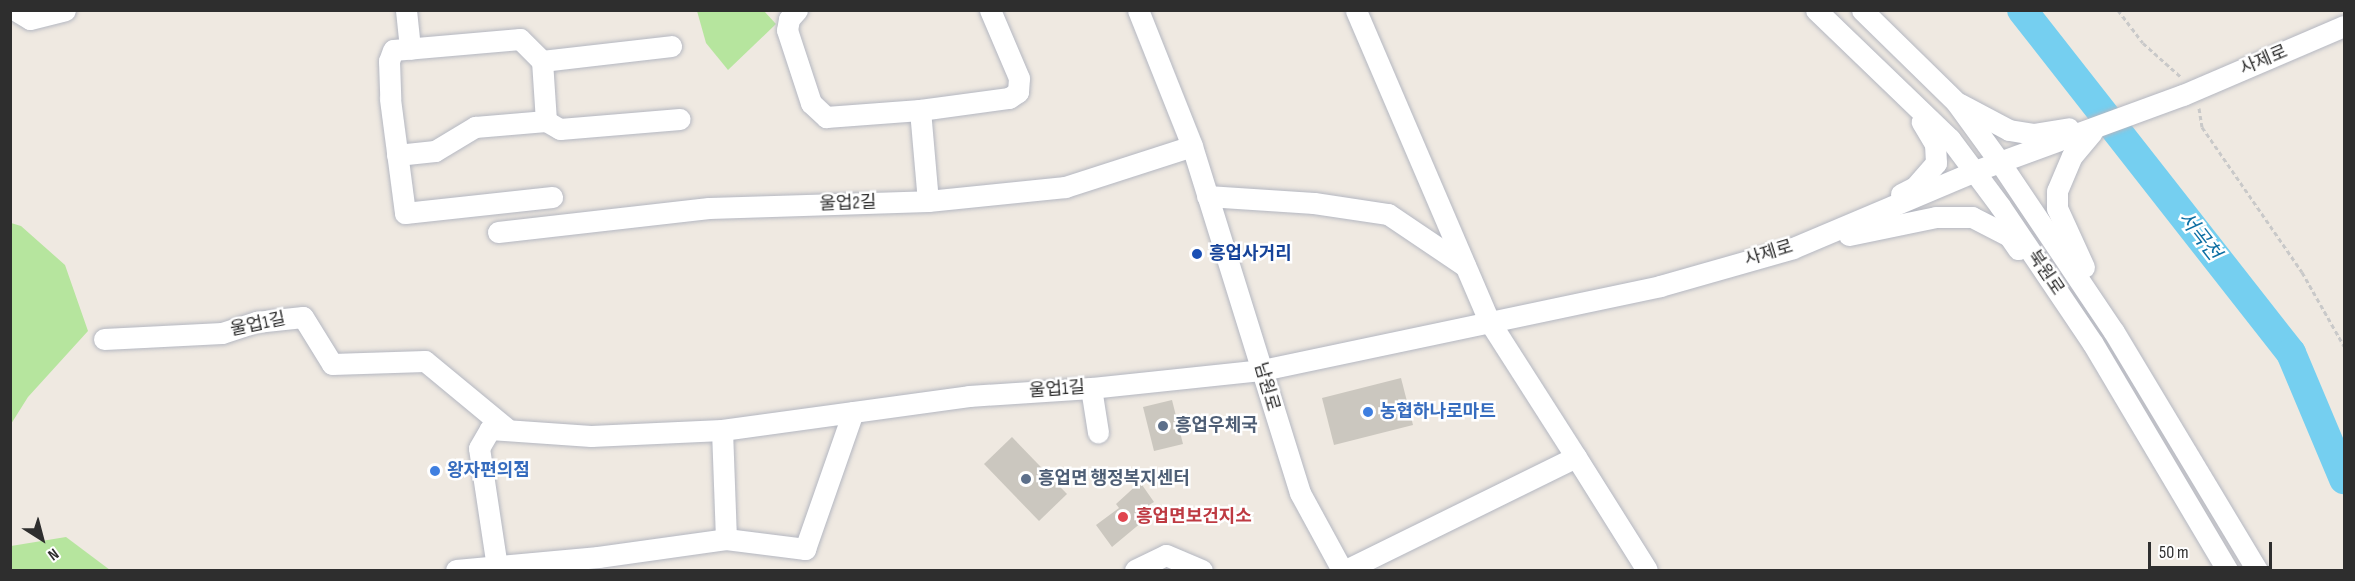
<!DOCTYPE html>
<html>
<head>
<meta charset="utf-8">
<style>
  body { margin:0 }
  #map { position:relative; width:2355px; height:581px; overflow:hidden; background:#efe9e1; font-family:"Sofia Sans Condensed","Noto Sans KR",sans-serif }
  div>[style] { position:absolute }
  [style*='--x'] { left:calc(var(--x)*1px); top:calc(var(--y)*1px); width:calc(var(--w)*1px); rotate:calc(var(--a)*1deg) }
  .green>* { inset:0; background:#b6e59e }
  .river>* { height:30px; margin:-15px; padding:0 15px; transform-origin:15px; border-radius:15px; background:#75cff0 }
  .building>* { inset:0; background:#cbc7bf }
  .path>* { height:3px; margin-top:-1.5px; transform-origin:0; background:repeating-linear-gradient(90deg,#c9c9c9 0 4.5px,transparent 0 7.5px) }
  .roads { filter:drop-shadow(0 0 2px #b4b7c1) drop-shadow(0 0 2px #b4b7c1) }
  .minor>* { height:21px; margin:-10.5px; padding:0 10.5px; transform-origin:10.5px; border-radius:10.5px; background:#fff }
  .dots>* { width:16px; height:16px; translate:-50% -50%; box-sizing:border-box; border:3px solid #fff; border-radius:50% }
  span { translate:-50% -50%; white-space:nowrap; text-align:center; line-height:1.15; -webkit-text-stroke:5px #fff; paint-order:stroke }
  .street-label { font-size:18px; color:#2e2e2e }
  .transit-label { font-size:18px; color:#164399; font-weight:700 }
  .left { translate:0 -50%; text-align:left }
  .shop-label { font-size:18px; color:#366cbe; font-weight:700 }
  .service-label { font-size:18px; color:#4e5e75; font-weight:700 }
  .health-label { font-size:18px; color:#be3a42; font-weight:700 }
  .water-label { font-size:20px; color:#0d6fa3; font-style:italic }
  .frame { position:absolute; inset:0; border:12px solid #2e2e2e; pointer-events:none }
  .north { position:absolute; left:12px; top:509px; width:60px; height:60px; -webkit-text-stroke:4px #fff; paint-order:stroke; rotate:144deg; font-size:16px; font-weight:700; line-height:24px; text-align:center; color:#2e2e2e }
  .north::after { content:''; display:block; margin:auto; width:21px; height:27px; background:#2e2e2e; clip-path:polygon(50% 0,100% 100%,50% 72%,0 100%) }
  .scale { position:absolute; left:2148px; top:542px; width:124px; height:27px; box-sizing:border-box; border:3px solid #2e2e2e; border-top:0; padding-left:8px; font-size:18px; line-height:21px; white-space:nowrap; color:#2e2e2e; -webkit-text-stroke:4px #fff; paint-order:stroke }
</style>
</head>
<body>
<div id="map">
  <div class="green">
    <i style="clip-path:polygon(697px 11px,764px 11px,776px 24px,728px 70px,706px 43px)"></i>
    <i style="clip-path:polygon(11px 223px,21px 226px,65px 265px,88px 331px,28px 397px,11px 424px)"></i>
    <i style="clip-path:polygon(66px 537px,110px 570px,11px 570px,11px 546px)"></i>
  </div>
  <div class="river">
    <i style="--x:2022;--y:10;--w:436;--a:51.9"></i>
    <i style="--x:2291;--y:353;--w:137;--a:67.2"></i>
  </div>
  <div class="building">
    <i style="clip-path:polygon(1401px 378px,1413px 425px,1334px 445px,1322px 398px)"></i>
    <i style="clip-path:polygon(1172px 400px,1183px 444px,1154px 451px,1143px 407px)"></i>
    <i style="clip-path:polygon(1012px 437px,1067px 494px,1039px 521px,984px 464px)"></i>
    <i style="clip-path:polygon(1140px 482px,1154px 502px,1149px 505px,1154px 512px,1112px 547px,1096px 525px,1119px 508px,1116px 504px)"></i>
  </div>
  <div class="path">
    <i style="--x:2118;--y:10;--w:41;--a:52.9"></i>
    <i style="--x:2143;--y:43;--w:50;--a:41.7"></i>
    <i style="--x:2199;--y:108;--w:19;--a:81"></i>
    <i style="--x:2202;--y:127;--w:176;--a:55.4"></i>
    <i style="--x:2302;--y:272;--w:85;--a:60.4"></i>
  </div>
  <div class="roads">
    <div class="minor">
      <i style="--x:15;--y:10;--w:17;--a:31"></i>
      <i style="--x:30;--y:19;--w:36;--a:-14"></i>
      <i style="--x:406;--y:10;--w:39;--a:84"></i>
      <i style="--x:797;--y:10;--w:12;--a:132"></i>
      <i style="--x:789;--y:19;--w:11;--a:100"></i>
      <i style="--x:787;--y:30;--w:77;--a:71.8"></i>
      <i style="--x:811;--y:103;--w:21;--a:43"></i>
      <i style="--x:826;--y:117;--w:94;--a:-4.3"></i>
      <i style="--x:920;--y:110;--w:90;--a:-7.7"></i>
      <i style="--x:1009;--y:98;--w:11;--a:-34"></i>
      <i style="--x:1018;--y:92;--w:14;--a:-86"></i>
      <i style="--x:1019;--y:78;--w:74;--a:-113.1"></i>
      <i style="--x:1138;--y:10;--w:146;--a:68.3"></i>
      <i style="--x:1192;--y:146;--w:363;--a:72.7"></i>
      <i style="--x:1300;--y:493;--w:88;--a:61.4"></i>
      <i style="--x:1816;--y:10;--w:186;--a:43.9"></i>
      <i style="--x:1950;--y:139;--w:84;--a:53.3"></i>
      <i style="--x:2000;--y:206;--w:166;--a:56"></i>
      <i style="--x:2093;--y:344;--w:263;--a:59.3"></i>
      <i style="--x:1862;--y:10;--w:132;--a:44.4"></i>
      <i style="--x:1956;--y:102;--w:77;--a:54"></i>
      <i style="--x:2001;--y:164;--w:202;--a:56.1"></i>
      <i style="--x:2114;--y:332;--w:278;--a:59"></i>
      <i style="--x:542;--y:61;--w:130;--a:-6.6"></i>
      <i style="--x:1960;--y:104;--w:55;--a:28"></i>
      <i style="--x:2009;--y:130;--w:24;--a:9"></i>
      <i style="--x:2033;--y:134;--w:36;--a:-9"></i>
      <i style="--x:920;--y:110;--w:91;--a:85"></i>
      <i style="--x:546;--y:121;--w:60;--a:-93.8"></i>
      <i style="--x:542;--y:61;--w:31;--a:-135"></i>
      <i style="--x:520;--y:39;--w:127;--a:175"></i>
      <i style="--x:393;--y:50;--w:12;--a:110"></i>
      <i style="--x:389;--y:61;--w:38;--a:88"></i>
      <i style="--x:390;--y:99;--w:115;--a:82.5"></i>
      <i style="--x:405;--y:213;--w:148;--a:-6.2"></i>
      <i style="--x:397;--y:155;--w:38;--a:-6"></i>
      <i style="--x:435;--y:151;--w:47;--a:-31"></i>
      <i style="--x:475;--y:127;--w:71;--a:-4.8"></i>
      <i style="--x:546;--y:121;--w:16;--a:30"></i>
      <i style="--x:560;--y:129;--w:120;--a:-4.8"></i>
      <i style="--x:1901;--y:194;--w:16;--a:-27"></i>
      <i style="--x:1915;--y:187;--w:32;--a:-49"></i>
      <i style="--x:1936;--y:163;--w:19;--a:-93"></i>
      <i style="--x:1935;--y:144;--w:26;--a:-121"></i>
      <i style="--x:1207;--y:196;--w:107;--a:3.7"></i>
      <i style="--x:1314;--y:203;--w:75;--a:8.5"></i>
      <i style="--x:1388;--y:214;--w:93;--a:34"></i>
      <i style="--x:498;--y:232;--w:212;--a:-6.5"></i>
      <i style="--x:709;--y:208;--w:219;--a:-1.8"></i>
      <i style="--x:928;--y:201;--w:138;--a:-5.8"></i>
      <i style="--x:1065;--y:187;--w:133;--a:-17.9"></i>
      <i style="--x:1849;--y:235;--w:89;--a:-11.7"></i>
      <i style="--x:1936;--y:217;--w:36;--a:0"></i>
      <i style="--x:1972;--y:217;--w:42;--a:27.2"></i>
      <i style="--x:2009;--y:236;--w:16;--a:55"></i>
      <i style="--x:2084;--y:267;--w:65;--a:-114.6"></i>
      <i style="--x:2057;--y:208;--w:17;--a:-90"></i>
      <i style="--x:2057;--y:191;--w:38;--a:-67"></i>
      <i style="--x:2072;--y:156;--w:31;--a:-50"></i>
      <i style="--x:104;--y:339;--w:118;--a:-2.9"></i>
      <i style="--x:222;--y:333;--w:36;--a:-18"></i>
      <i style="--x:256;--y:322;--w:47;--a:-6.1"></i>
      <i style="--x:303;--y:317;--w:55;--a:58.3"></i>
      <i style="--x:332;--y:364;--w:93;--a:-1.8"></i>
      <i style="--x:425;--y:361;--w:105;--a:39.6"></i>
      <i style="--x:1091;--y:388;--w:45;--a:81"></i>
      <i style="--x:1576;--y:457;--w:133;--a:57.9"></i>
      <i style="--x:726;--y:539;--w:80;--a:7.2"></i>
      <i style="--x:805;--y:549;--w:145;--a:-70.7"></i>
      <i style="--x:497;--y:567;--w:120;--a:-98.6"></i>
      <i style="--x:479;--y:448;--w:22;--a:-60"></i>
      <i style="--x:490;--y:429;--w:101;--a:4"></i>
      <i style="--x:591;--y:436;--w:131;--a:-2.6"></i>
      <i style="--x:722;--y:430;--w:249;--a:-7.8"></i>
      <i style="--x:969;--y:396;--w:122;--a:-3.8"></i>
      <i style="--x:1091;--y:388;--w:172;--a:-6"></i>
      <i style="--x:1262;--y:370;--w:407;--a:-11.9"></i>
      <i style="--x:1660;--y:286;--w:138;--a:-15.9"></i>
      <i style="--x:1793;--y:248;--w:198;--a:-22.9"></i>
      <i style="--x:1975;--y:171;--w:221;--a:-20.1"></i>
      <i style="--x:2183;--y:95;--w:175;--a:-23.2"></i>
      <i style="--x:456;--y:570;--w:143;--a:-5.2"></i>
      <i style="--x:598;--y:557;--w:129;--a:-8"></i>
      <i style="--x:726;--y:539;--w:109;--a:-92.1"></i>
      <i style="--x:1135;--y:570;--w:34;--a:-26"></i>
      <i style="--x:1166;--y:555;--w:39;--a:23"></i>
      <i style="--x:1346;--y:570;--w:256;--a:-26.2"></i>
      <i style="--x:1576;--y:457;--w:161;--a:-122.6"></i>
      <i style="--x:1489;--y:321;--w:338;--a:-113.2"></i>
    </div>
  </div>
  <div class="dots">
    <i style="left:1197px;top:254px;background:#1a4fb4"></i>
    <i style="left:1368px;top:412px;background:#3f7fe0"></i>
    <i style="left:1163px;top:426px;background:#5c6f8a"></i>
    <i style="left:435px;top:471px;background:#3f7fe0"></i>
    <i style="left:1026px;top:479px;background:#5c6f8a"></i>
    <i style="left:1123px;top:517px;background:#e0444e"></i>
  </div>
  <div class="street-label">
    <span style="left:2264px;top:61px;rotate:-23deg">사제로</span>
    <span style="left:848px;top:204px;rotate:-2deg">울업2길</span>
    <span style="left:1769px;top:254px;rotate:-17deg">사제로</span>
    <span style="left:2045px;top:273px;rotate:56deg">북원로</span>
    <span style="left:258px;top:325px;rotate:-12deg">울업1길</span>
    <span style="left:1266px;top:387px;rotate:74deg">남원로</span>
    <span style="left:1057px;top:390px;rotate:-4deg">울업1길</span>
  </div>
  <div class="transit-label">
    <span class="left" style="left:1209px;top:254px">흥업사거리</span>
  </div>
  <div class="shop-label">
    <span class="left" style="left:1380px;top:412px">농협하나로마트</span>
    <span class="left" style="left:447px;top:471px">왕자편의점</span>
  </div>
  <div class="service-label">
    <span class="left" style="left:1175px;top:426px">흥업우체국</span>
    <span class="left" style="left:1038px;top:479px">흥업면 행정복지센터</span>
  </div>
  <div class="health-label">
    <span class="left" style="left:1136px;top:517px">흥업면보건지소</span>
  </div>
  <div class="water-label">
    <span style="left:2199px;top:236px;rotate:52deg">서곡천</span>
  </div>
  <div class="frame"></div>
  <div class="north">N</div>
  <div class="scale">50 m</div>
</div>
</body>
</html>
